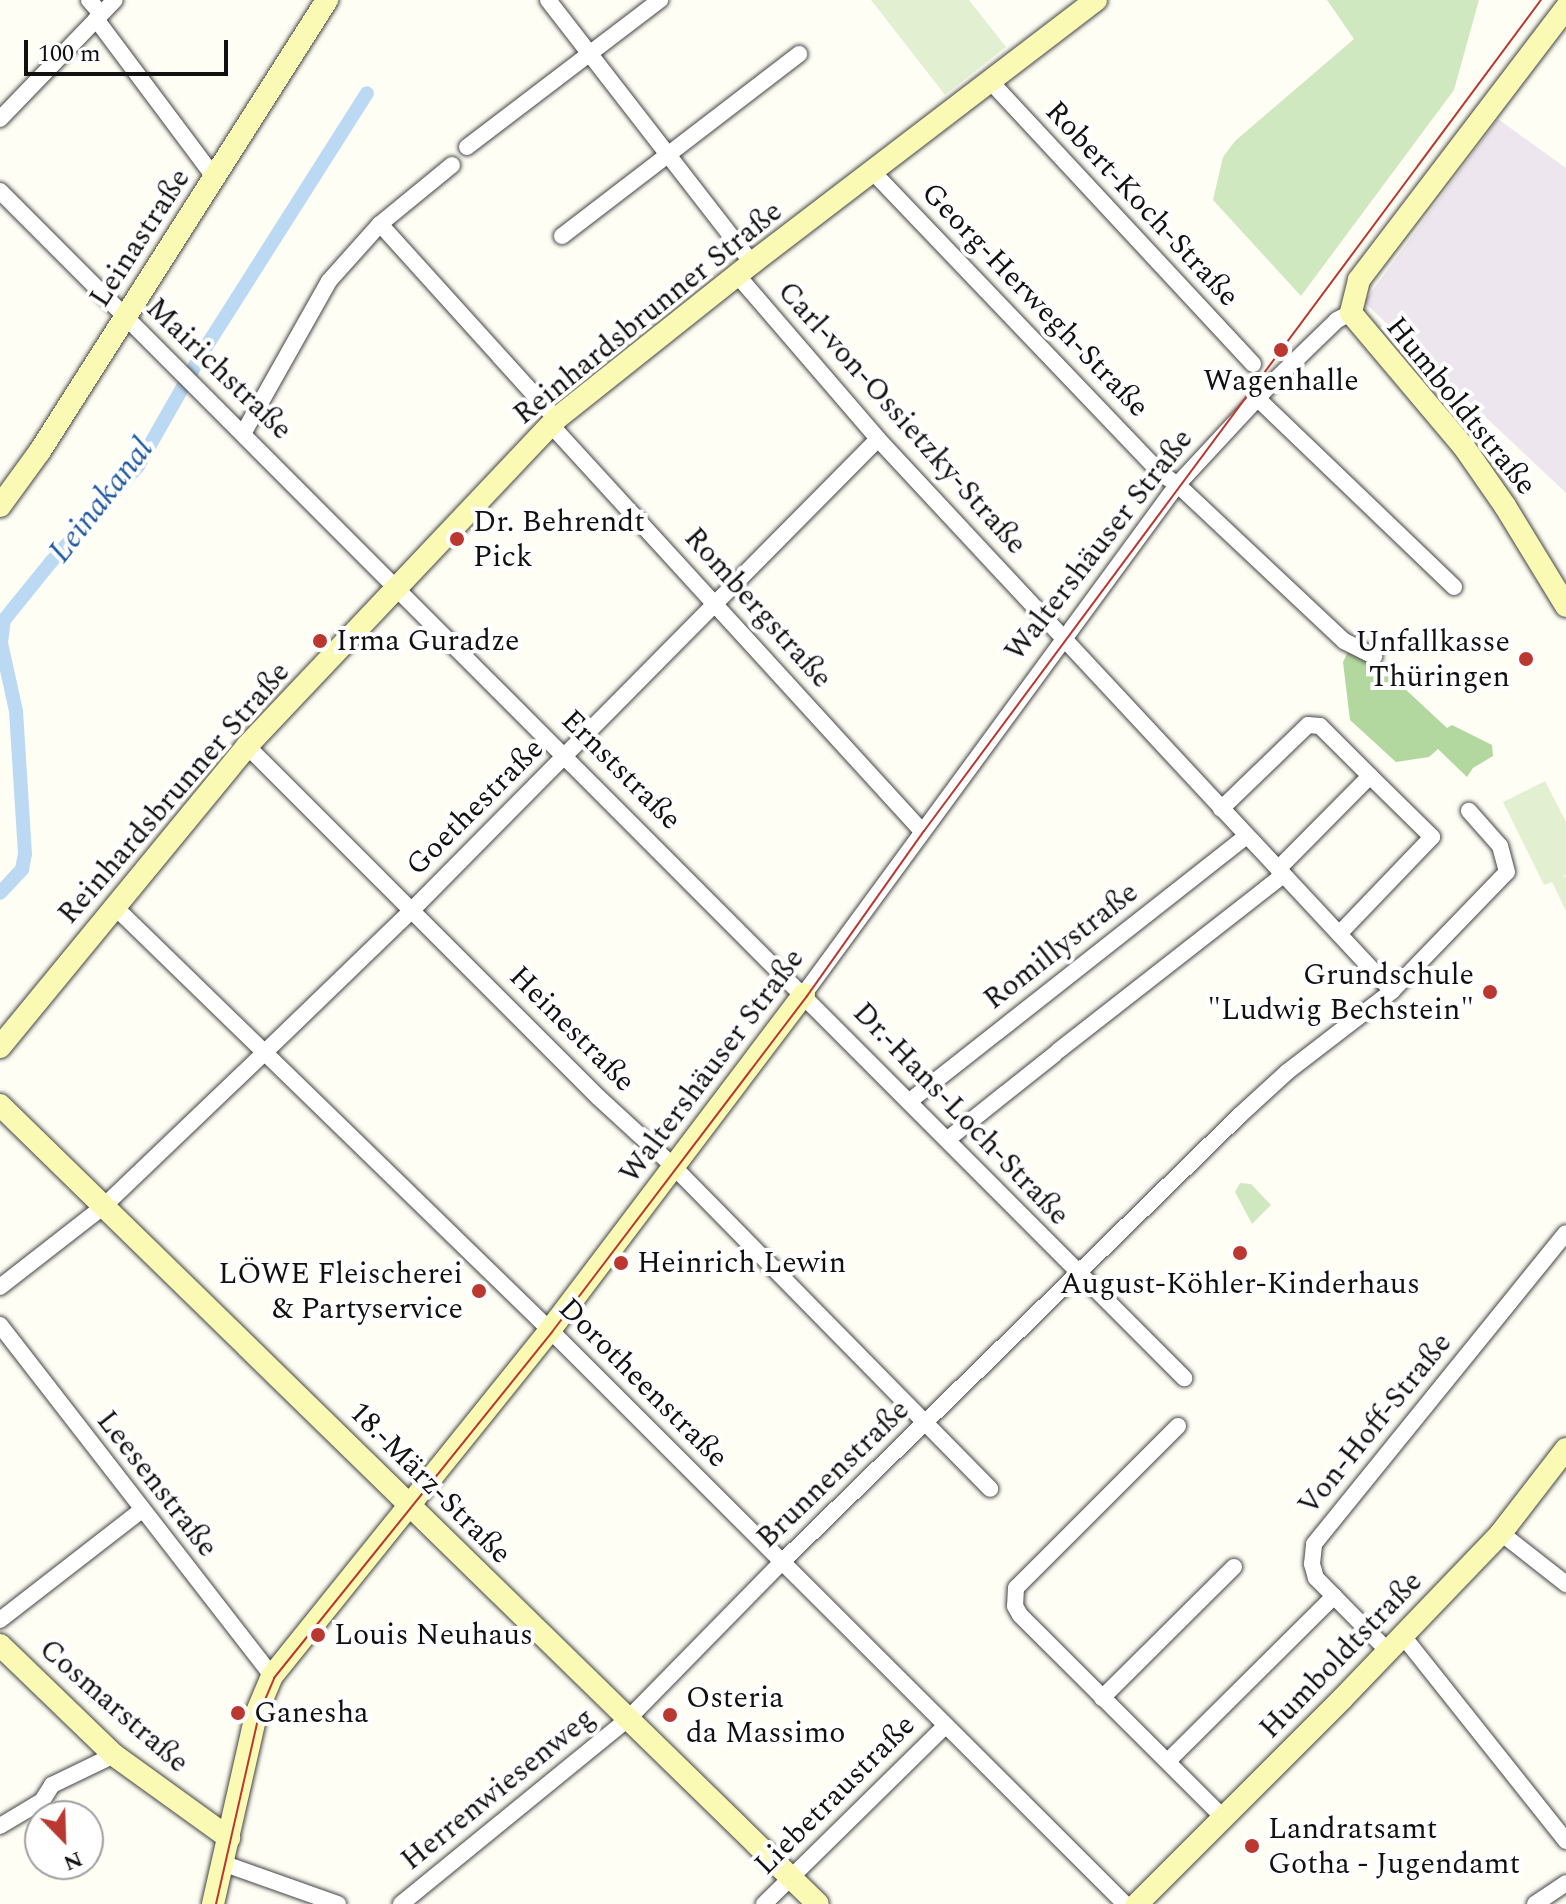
<!DOCTYPE html>
<html>
<head>
<meta charset="utf-8">
<style>
  body { margin:0 }
  #map { position:relative; width:1566px; height:1904px; overflow:hidden; background:#fefef5; font-family:Spectral,serif }
  div>[style] { position:absolute }
  [style*='--x'] { left:calc(var(--x)*1px); top:calc(var(--y)*1px); width:calc(var(--w)*1px); rotate:calc(var(--a)*1deg) }
  .industrial>* { inset:0; background:#eee6ee }
  .green>* { inset:0; background:#d0e8bf }
  .forest>* { inset:0; background:#b3d89f }
  .pitch>* { inset:0; background:#e2f0d1 }
  .canal>* { height:14px; margin:-7px; padding:0 7px; transform-origin:7px; border-radius:7px; background:#bcd9f3 }
  .roads { filter:drop-shadow(0 0 2px #444) drop-shadow(0 0 2px #444) }
  .street>* { height:16px; margin:-8px; padding:0 8px; transform-origin:8px; border-radius:8px; background:#fff }
  .secondary>* { height:22px; margin:-11px; padding:0 11px; transform-origin:11px; border-radius:11px; background:#fafab4 }
  .tram>* { height:2px; margin:-1px; padding:0 1px; transform-origin:1px; border-radius:1px; background:#ba382f }
  .dots>* { width:22px; height:22px; translate:-50% -50%; box-sizing:border-box; border:4px solid #fff; border-radius:50% }
  span { translate:-50% -50%; white-space:nowrap; text-align:center; line-height:1.15; -webkit-text-stroke:8px #fff; paint-order:stroke }
  .street-label { font-size:30px; color:#111 }
  .poi-label { font-size:30px; color:#111 }
  .left { translate:0 -50%; text-align:left }
  .right { translate:-100% -50%; text-align:right }
  .water-label { font-size:32px; color:#1f599d; font-style:italic }
  .north { position:absolute; left:24px; top:1800px; width:80px; height:80px; box-sizing:border-box; background:#fff; border:2px solid #a0a0a0; border-radius:50%; rotate:157deg; font-size:22px; font-weight:700; line-height:32px; text-align:center; color:#111 }
  .north::after { content:''; display:block; margin:auto; width:28px; height:36px; background:#ba382f; clip-path:polygon(50% 0,100% 100%,50% 72%,0 100%) }
  .scale { position:absolute; left:24px; top:40px; width:204px; height:36px; box-sizing:border-box; border:4px solid #111; border-top:0; padding-left:10px; font-size:24px; line-height:28px; white-space:nowrap; color:#111; -webkit-text-stroke:6px #fff; paint-order:stroke }
</style>
</head>
<body>
<div id="map">
  <div class="industrial">
    <i style="clip-path:polygon(1498px 119px,1566px 168px,1566px 493px,1364px 302px)"></i>
  </div>
  <div class="green">
    <i style="clip-path:polygon(1327px 0,1479px 0,1454px 90px,1301px 296px,1213px 200px,1223px 157px,1235px 141px,1354px 39px)"></i>
    <i style="clip-path:polygon(1240px 1183px,1251px 1184px,1271px 1205px,1252px 1224px,1235px 1192px)"></i>
  </div>
  <div class="forest">
    <i style="clip-path:polygon(1349px 650px,1374px 660px,1447px 728px,1452px 725px,1492px 745px,1493px 756px,1473px 768px,1467px 777px,1438px 749px,1429px 757px,1396px 762px,1350px 720px,1343px 662px)"></i>
  </div>
  <div class="pitch">
    <i style="clip-path:polygon(871px 0,969px 0,1006px 47px,945px 95px)"></i>
    <i style="clip-path:polygon(1545px 781px,1566px 822px,1566px 874px,1562px 877px,1566px 876px,1566px 911px,1552px 882px,1544px 885px,1503px 802px)"></i>
  </div>
  <div class="canal">
    <i style="--x:0;--y:893;--w:33;--a:-47"></i>
    <i style="--x:22;--y:869;--w:15;--a:-79"></i>
    <i style="--x:25;--y:854;--w:143;--a:-93.6"></i>
    <i style="--x:16;--y:711;--w:70;--a:-102.4"></i>
    <i style="--x:1;--y:643;--w:23;--a:-83"></i>
    <i style="--x:4;--y:620;--w:75;--a:-51"></i>
    <i style="--x:51;--y:562;--w:130;--a:-47.8"></i>
    <i style="--x:138;--y:466;--w:133;--a:-60.4"></i>
    <i style="--x:204;--y:350;--w:304;--a:-57.6"></i>
  </div>
  <div class="roads">
    <div class="street">
      <i style="--x:89;--y:0;--w:18;--a:49"></i>
      <i style="--x:548;--y:0;--w:333;--a:52.2"></i>
      <i style="--x:96;--y:19;--w:199;--a:53.2"></i>
      <i style="--x:991;--y:82;--w:385;--a:47.1"></i>
      <i style="--x:0;--y:119;--w:165;--a:-46"></i>
      <i style="--x:467;--y:147;--w:243;--a:-37.3"></i>
      <i style="--x:872;--y:171;--w:419;--a:46.3"></i>
      <i style="--x:1162;--y:474;--w:21;--a:35"></i>
      <i style="--x:1179;--y:486;--w:226;--a:43.2"></i>
      <i style="--x:1344;--y:641;--w:34;--a:27"></i>
      <i style="--x:0;--y:191;--w:1677;--a:45.07"></i>
      <i style="--x:380;--y:224;--w:263;--a:47.9"></i>
      <i style="--x:562;--y:236;--w:299;--a:-37.5"></i>
      <i style="--x:738;--y:276;--w:215;--a:49.3"></i>
      <i style="--x:878;--y:439;--w:754;--a:47.04"></i>
      <i style="--x:1257;--y:398;--w:273;--a:43.8"></i>
      <i style="--x:551;--y:425;--w:549;--a:47.59"></i>
      <i style="--x:244;--y:432;--w:173;--a:-60.6"></i>
      <i style="--x:329;--y:281;--w:76;--a:-48.2"></i>
      <i style="--x:380;--y:224;--w:93;--a:-39.3"></i>
      <i style="--x:247;--y:746;--w:496;--a:45"></i>
      <i style="--x:598;--y:1097;--w:100;--a:42.6"></i>
      <i style="--x:672;--y:1165;--w:454;--a:45.5"></i>
      <i style="--x:1221;--y:809;--w:121;--a:-44"></i>
      <i style="--x:1308;--y:725;--w:12;--a:5"></i>
      <i style="--x:1320;--y:726;--w:71;--a:45"></i>
      <i style="--x:1278;--y:869;--w:131;--a:-45.3"></i>
      <i style="--x:1370;--y:776;--w:87;--a:44.5"></i>
      <i style="--x:1432;--y:837;--w:134;--a:133.8"></i>
      <i style="--x:115;--y:907;--w:607;--a:44.2"></i>
      <i style="--x:550;--y:1330;--w:812;--a:44.95"></i>
      <i style="--x:804;--y:994;--w:631;--a:-53.77"></i>
      <i style="--x:1177;--y:485;--w:137;--a:-47.1"></i>
      <i style="--x:1270;--y:385;--w:93;--a:-44.1"></i>
      <i style="--x:1337;--y:320;--w:16;--a:-27"></i>
      <i style="--x:1058;--y:1051;--w:286;--a:-38"></i>
      <i style="--x:911;--y:1100;--w:427;--a:-38.2"></i>
      <i style="--x:948;--y:1139;--w:137;--a:-38.5"></i>
      <i style="--x:0;--y:1287;--w:132;--a:-37.9"></i>
      <i style="--x:104;--y:1206;--w:221;--a:-43.7"></i>
      <i style="--x:264;--y:1053;--w:207;--a:-44"></i>
      <i style="--x:413;--y:909;--w:661;--a:-45.31"></i>
      <i style="--x:0;--y:1325;--w:444;--a:52.2"></i>
      <i style="--x:1178;--y:1426;--w:229;--a:135"></i>
      <i style="--x:1016;--y:1588;--w:18;--a:93"></i>
      <i style="--x:1015;--y:1606;--w:10;--a:61"></i>
      <i style="--x:1020;--y:1615;--w:286;--a:44.9"></i>
      <i style="--x:1501;--y:1533;--w:83;--a:38.1"></i>
      <i style="--x:0;--y:1620;--w:180;--a:-37.8"></i>
      <i style="--x:1403;--y:1636;--w:262;--a:51.5"></i>
      <i style="--x:1388;--y:1651;--w:103;--a:-134.6"></i>
      <i style="--x:1316;--y:1578;--w:15;--a:-106"></i>
      <i style="--x:1312;--y:1564;--w:20;--a:-84"></i>
      <i style="--x:1314;--y:1544;--w:400;--a:-51"></i>
      <i style="--x:1102;--y:1698;--w:186;--a:-44.8"></i>
      <i style="--x:1168;--y:1761;--w:234;--a:-44.8"></i>
      <i style="--x:0;--y:1826;--w:49;--a:-30.8"></i>
      <i style="--x:42;--y:1801;--w:19;--a:-58"></i>
      <i style="--x:52;--y:1785;--w:69;--a:-25.8"></i>
      <i style="--x:222;--y:1863;--w:123;--a:19.5"></i>
      <i style="--x:401;--y:1904;--w:294;--a:-39.2"></i>
      <i style="--x:629;--y:1718;--w:219;--a:-45.6"></i>
      <i style="--x:782;--y:1562;--w:639;--a:-44.3"></i>
      <i style="--x:1239;--y:1116;--w:65;--a:-42.5"></i>
      <i style="--x:1287;--y:1072;--w:133;--a:-37.6"></i>
      <i style="--x:1392;--y:991;--w:165;--a:-46"></i>
      <i style="--x:1507;--y:872;--w:27;--a:-105"></i>
      <i style="--x:1500;--y:846;--w:47;--a:-131.5"></i>
      <i style="--x:764;--y:1904;--w:254;--a:-44.5"></i>
      <i style="--x:1535;--y:1904;--w:37;--a:-34"></i>
    </div>
    <div class="secondary">
      <i style="--x:1566;--y:8;--w:342;--a:127.3"></i>
      <i style="--x:1359;--y:280;--w:34;--a:104"></i>
      <i style="--x:1351;--y:313;--w:175;--a:49.9"></i>
      <i style="--x:1464;--y:447;--w:72;--a:55.2"></i>
      <i style="--x:1505;--y:506;--w:117;--a:58.6"></i>
      <i style="--x:0;--y:506;--w:68;--a:-54"></i>
      <i style="--x:40;--y:451;--w:535;--a:-57.53"></i>
      <i style="--x:0;--y:1047;--w:389;--a:-50.6"></i>
      <i style="--x:247;--y:746;--w:450;--a:-46.6"></i>
      <i style="--x:556;--y:419;--w:251;--a:-38.5"></i>
      <i style="--x:752;--y:263;--w:433;--a:-37.4"></i>
      <i style="--x:0;--y:1105;--w:1143;--a:44.33"></i>
      <i style="--x:0;--y:1645;--w:158;--a:44"></i>
      <i style="--x:114;--y:1755;--w:142;--a:35.8"></i>
      <i style="--x:213;--y:1904;--w:195;--a:-77.2"></i>
      <i style="--x:256;--y:1714;--w:41;--a:-67.2"></i>
      <i style="--x:272;--y:1676;--w:444;--a:-51.2"></i>
      <i style="--x:550;--y:1330;--w:421;--a:-52.9"></i>
      <i style="--x:1137;--y:1904;--w:290;--a:-45"></i>
      <i style="--x:1342;--y:1699;--w:230;--a:-46.2"></i>
      <i style="--x:1501;--y:1533;--w:106;--a:-52.3"></i>
    </div>
  </div>
  <div class="tram">
    <i style="--x:216;--y:1904;--w:195;--a:-77.2"></i>
    <i style="--x:259;--y:1714;--w:39;--a:-67"></i>
    <i style="--x:274;--y:1678;--w:444;--a:-51.2"></i>
    <i style="--x:552;--y:1332;--w:422;--a:-52.8"></i>
    <i style="--x:807;--y:996;--w:202;--a:-54.7"></i>
    <i style="--x:924;--y:831;--w:1035;--a:-53.41"></i>
  </div>
  <div class="dots">
    <i style="left:1281px;top:350px;background:#ba382f"></i>
    <i style="left:457px;top:539px;background:#ba382f"></i>
    <i style="left:320px;top:641px;background:#ba382f"></i>
    <i style="left:1526px;top:659px;background:#ba382f"></i>
    <i style="left:1490px;top:992px;background:#ba382f"></i>
    <i style="left:1240px;top:1253px;background:#ba382f"></i>
    <i style="left:621px;top:1263px;background:#ba382f"></i>
    <i style="left:479px;top:1291px;background:#ba382f"></i>
    <i style="left:318px;top:1635px;background:#ba382f"></i>
    <i style="left:238px;top:1713px;background:#ba382f"></i>
    <i style="left:670px;top:1715px;background:#ba382f"></i>
    <i style="left:1252px;top:1846px;background:#ba382f"></i>
  </div>
  <div class="street-label">
    <span style="left:1142px;top:204px;rotate:47deg">Robert-Koch-Straße</span>
    <span style="left:140px;top:238px;rotate:-57deg">Leinastraße</span>
    <span style="left:1035px;top:300px;rotate:46deg">Georg-Herwegh-Straße</span>
    <span style="left:648px;top:313px;rotate:-39deg">Reinhardsbrunner Straße</span>
    <span style="left:219px;top:369px;rotate:44deg">Mairichstraße</span>
    <span style="left:1461px;top:406px;rotate:51deg">Humboldtstraße</span>
    <span style="left:902px;top:418px;rotate:48deg">Carl-von-Ossietzky-Straße</span>
    <span style="left:1099px;top:545px;rotate:-52deg">Waltershäuser Straße</span>
    <span style="left:758px;top:608px;rotate:48deg">Rombergstraße</span>
    <span style="left:621px;top:770px;rotate:45deg">Ernststraße</span>
    <span style="left:174px;top:793px;rotate:-49deg">Reinhardsbrunner Straße</span>
    <span style="left:475px;top:807px;rotate:-45deg">Goethestraße</span>
    <span style="left:1061px;top:946px;rotate:-38deg">Romillystraße</span>
    <span style="left:572px;top:1029px;rotate:45deg">Heinestraße</span>
    <span style="left:712px;top:1066px;rotate:-53deg">Waltershäuser Straße</span>
    <span style="left:961px;top:1114px;rotate:46deg">Dr.-Hans-Loch-Straße</span>
    <span style="left:643px;top:1383px;rotate:45deg">Dorotheenstraße</span>
    <span style="left:1375px;top:1424px;rotate:-51deg">Von-Hoff-Straße</span>
    <span style="left:833px;top:1474px;rotate:-44deg">Brunnenstraße</span>
    <span style="left:430px;top:1483px;rotate:45deg">18.-März-Straße</span>
    <span style="left:157px;top:1484px;rotate:52deg">Leesenstraße</span>
    <span style="left:1341px;top:1655px;rotate:-46deg">Humboldtstraße</span>
    <span style="left:114px;top:1706px;rotate:41deg">Cosmarstraße</span>
    <span style="left:498px;top:1789px;rotate:-39deg">Herrenwiesenweg</span>
    <span style="left:835px;top:1795px;rotate:-45deg">Liebetraustraße</span>
  </div>
  <div class="poi-label">
    <span style="left:1281px;top:381px">Wagenhalle</span>
    <span class="left" style="left:473px;top:539px">Dr. Behrendt<br>Pick</span>
    <span class="left" style="left:336px;top:641px">Irma Guradze</span>
    <span class="right" style="left:1510px;top:659px">Unfallkasse<br>Thüringen</span>
    <span class="right" style="left:1474px;top:992px">Grundschule<br>"Ludwig Bechstein"</span>
    <span class="left" style="left:637px;top:1263px">Heinrich Lewin</span>
    <span class="right" style="left:463px;top:1291px">LÖWE Fleischerei<br>&amp; Partyservice</span>
    <span style="left:1240px;top:1284px">August-Köhler-Kinderhaus</span>
    <span class="left" style="left:334px;top:1635px">Louis Neuhaus</span>
    <span class="left" style="left:686px;top:1715px">Osteria<br>da Massimo</span>
    <span class="left" style="left:254px;top:1713px">Ganesha</span>
    <span class="left" style="left:1268px;top:1846px">Landratsamt<br>Gotha - Jugendamt</span>
  </div>
  <div class="water-label">
    <span style="left:102px;top:501px;rotate:-52deg">Leinakanal</span>
  </div>
  <div class="north">N</div>
  <div class="scale">100 m</div>
</div>
</body>
</html>
